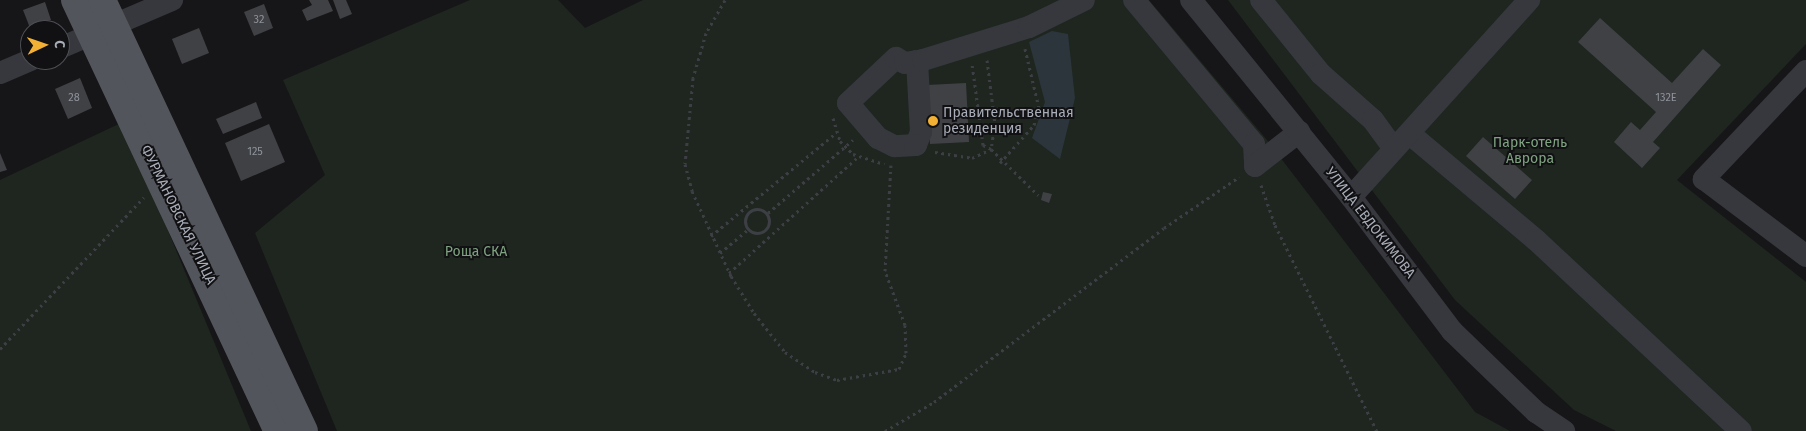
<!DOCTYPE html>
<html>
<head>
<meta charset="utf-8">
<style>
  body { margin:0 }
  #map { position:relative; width:1806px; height:431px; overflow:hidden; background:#161618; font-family:"Fira Sans",sans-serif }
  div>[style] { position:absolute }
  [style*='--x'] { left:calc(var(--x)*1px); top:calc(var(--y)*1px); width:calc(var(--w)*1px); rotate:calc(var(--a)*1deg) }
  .green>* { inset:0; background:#1e261f }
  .water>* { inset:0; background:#2c353c }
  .building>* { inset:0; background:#404145 }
  .path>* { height:3px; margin-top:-1.5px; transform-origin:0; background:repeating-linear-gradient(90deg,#3d3f44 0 2.5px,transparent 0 6.5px) }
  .path>.ring { margin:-1.5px; padding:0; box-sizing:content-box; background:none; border:3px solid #3d3f44; border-radius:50% }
  .minor>* { height:22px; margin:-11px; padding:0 11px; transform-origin:11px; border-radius:11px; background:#37383d }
  .major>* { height:28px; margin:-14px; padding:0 14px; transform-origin:14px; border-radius:14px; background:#53555c }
  .dots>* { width:14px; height:14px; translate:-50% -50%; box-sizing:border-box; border:2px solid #111113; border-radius:50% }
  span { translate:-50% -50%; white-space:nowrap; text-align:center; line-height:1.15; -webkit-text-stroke:4px #111113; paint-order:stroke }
  .number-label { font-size:11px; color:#8e929b }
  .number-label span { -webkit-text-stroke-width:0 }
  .poi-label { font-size:14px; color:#a8adb8 }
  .left { translate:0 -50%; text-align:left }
  .park-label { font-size:14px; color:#7fa381 }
  .street-label { font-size:14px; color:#a8adb8 }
  .north { position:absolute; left:20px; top:20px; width:50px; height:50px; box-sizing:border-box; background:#111113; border:1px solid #4d4f55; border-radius:50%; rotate:87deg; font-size:14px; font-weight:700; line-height:20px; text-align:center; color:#a8adb8 }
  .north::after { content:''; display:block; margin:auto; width:18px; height:22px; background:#f2b134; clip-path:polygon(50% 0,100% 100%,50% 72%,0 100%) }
</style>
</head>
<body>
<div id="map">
  <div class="green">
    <i style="clip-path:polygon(470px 0,558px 0,585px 28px,643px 0,1149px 0,1267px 140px,1475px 412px,1510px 431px,337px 431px,255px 233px,325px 175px,283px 80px)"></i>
    <i style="clip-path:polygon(1228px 0,1806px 0,1806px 44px,1677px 180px,1806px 282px,1806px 431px,1616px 431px,1574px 410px,1455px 300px)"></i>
    <i style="clip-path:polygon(123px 122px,251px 431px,0 431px,0 180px)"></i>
  </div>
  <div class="water">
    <i style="clip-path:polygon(1052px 31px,1068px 34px,1075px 98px,1060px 159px,1032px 138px,1045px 102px,1029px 42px)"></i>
  </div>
  <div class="building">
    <i style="clip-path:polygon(309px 0,328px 0,333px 11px,307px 21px,302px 10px,312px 5px)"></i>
    <i style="clip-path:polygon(333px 0,346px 0,352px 14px,340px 19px)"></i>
    <i style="clip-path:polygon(45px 2px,51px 20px,30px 28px,23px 10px)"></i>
    <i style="clip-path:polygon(264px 4px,273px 28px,254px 36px,244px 12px)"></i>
    <i style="clip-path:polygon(1600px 18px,1672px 83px,1703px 49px,1721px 65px,1653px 142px,1660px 148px,1642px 168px,1614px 142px,1631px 122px,1640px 130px,1656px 112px,1578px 42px)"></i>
    <i style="clip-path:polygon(199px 28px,209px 53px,182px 64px,172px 39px)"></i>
    <i style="clip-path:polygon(80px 78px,92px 108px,68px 119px,55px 89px)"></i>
    <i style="clip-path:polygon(966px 83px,969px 142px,930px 144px,927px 85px)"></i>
    <i style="clip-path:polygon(256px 102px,262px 118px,223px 134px,216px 119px)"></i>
    <i style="clip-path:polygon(269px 124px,285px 162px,241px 181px,225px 143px)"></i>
    <i style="clip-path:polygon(1483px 137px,1532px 180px,1515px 199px,1466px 156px)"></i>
    <i style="clip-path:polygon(0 153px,7px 170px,0 172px)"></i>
    <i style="clip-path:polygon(1043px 192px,1052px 194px,1049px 203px,1041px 200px)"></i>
  </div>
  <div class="path">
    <i style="--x:725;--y:0;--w:38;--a:120"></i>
    <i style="--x:706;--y:33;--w:47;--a:106.1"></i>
    <i style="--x:693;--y:78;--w:86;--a:95.3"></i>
    <i style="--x:685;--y:164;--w:28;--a:75"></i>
    <i style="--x:692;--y:191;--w:94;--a:65.4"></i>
    <i style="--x:731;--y:276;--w:44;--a:58.1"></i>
    <i style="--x:754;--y:313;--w:50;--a:51.5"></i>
    <i style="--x:785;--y:352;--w:36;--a:34"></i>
    <i style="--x:815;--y:372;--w:23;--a:20"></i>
    <i style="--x:837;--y:380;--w:63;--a:-10.1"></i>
    <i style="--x:899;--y:369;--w:17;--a:-66"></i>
    <i style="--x:906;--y:353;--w:28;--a:-92"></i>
    <i style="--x:905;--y:325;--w:58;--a:-110.3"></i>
    <i style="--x:885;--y:271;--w:106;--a:-86.8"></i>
    <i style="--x:987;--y:60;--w:64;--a:82.9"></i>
    <i style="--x:995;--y:124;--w:25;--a:99"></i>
    <i style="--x:991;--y:149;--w:66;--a:44.4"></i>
    <i style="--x:833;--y:118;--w:24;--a:73"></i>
    <i style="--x:840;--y:141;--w:18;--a:45"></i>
    <i style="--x:853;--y:154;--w:33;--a:18"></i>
    <i style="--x:935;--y:152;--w:37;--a:9"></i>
    <i style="--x:972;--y:158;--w:21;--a:-25"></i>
    <i style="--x:991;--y:149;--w:9;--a:-153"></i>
    <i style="--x:983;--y:145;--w:82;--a:-97.7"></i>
    <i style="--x:1000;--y:163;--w:51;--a:-48.2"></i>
    <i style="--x:1034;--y:125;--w:18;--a:-74"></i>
    <i style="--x:1039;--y:108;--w:61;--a:-103.3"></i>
    <i style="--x:1261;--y:185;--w:42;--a:70.7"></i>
    <i style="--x:1275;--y:225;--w:230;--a:63.7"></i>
    <i class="ring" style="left:745px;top:209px;width:21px;height:21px"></i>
    <i style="--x:768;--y:213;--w:112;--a:-40.7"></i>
    <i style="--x:711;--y:236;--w:162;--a:-39.5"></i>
    <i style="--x:720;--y:253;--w:35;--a:-40"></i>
    <i style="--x:729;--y:273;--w:173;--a:-42"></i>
    <i style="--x:0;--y:349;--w:209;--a:-46.5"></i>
    <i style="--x:885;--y:431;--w:57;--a:-30.6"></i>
    <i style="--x:934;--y:402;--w:288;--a:-37.1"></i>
    <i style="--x:1164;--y:228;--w:91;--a:-34.2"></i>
  </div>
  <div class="minor">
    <i style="--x:1134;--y:0;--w:187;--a:50.2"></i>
    <i style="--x:1254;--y:144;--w:22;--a:87"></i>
    <i style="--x:1255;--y:166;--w:56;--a:-37.7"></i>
    <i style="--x:1191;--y:0;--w:254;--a:50.9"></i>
    <i style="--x:1351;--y:197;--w:168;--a:53"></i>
    <i style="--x:1452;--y:331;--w:117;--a:44"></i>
    <i style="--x:1536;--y:412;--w:34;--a:34"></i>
    <i style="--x:1261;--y:0;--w:95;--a:51"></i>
    <i style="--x:1321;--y:74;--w:69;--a:41.5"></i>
    <i style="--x:1373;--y:120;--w:32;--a:54"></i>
    <i style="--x:60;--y:48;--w:122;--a:-23.2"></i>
    <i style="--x:917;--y:61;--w:71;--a:86.8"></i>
    <i style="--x:921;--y:132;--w:14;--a:111"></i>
    <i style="--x:916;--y:145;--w:22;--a:177"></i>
    <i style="--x:894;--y:146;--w:18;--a:-153"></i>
    <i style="--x:878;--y:138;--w:46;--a:-130.6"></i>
    <i style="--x:848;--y:103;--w:66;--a:-43.2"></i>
    <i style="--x:896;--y:58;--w:10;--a:29"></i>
    <i style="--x:905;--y:63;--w:18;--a:-9"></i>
    <i style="--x:923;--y:60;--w:111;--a:-17.3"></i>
    <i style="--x:1029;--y:27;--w:61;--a:-26.1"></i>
    <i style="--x:1806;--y:71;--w:149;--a:133.4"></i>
    <i style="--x:1704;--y:179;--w:128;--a:37"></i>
    <i style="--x:0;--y:73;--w:34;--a:-23"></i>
    <i style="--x:1410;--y:134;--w:165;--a:40.1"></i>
    <i style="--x:1536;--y:240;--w:280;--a:43"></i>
    <i style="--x:1351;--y:197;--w:266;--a:-47.9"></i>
  </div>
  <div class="major">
    <i style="--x:75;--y:0;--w:476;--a:64.8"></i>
    <i style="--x:102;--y:0;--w:476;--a:64.9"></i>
  </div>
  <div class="dots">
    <i style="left:933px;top:121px;background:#f2b134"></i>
  </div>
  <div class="number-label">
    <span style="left:259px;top:20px">32</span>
    <span style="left:74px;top:98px">28</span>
    <span style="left:1666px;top:98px">132Е</span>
    <span style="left:255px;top:152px">125</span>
  </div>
  <div class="poi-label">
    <span class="left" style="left:943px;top:121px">Правительственная<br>резиденция</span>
  </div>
  <div class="park-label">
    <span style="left:1530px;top:151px">Парк-отель<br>Аврора</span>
    <span style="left:476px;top:252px">Роща СКА</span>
  </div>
  <div class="street-label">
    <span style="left:178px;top:215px;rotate:64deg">ФУРМАНОВСКАЯ УЛИЦА</span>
    <span style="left:1370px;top:223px;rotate:52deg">УЛИЦА ЕВДОКИМОВА</span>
  </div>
  <div class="north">С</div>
</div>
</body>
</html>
